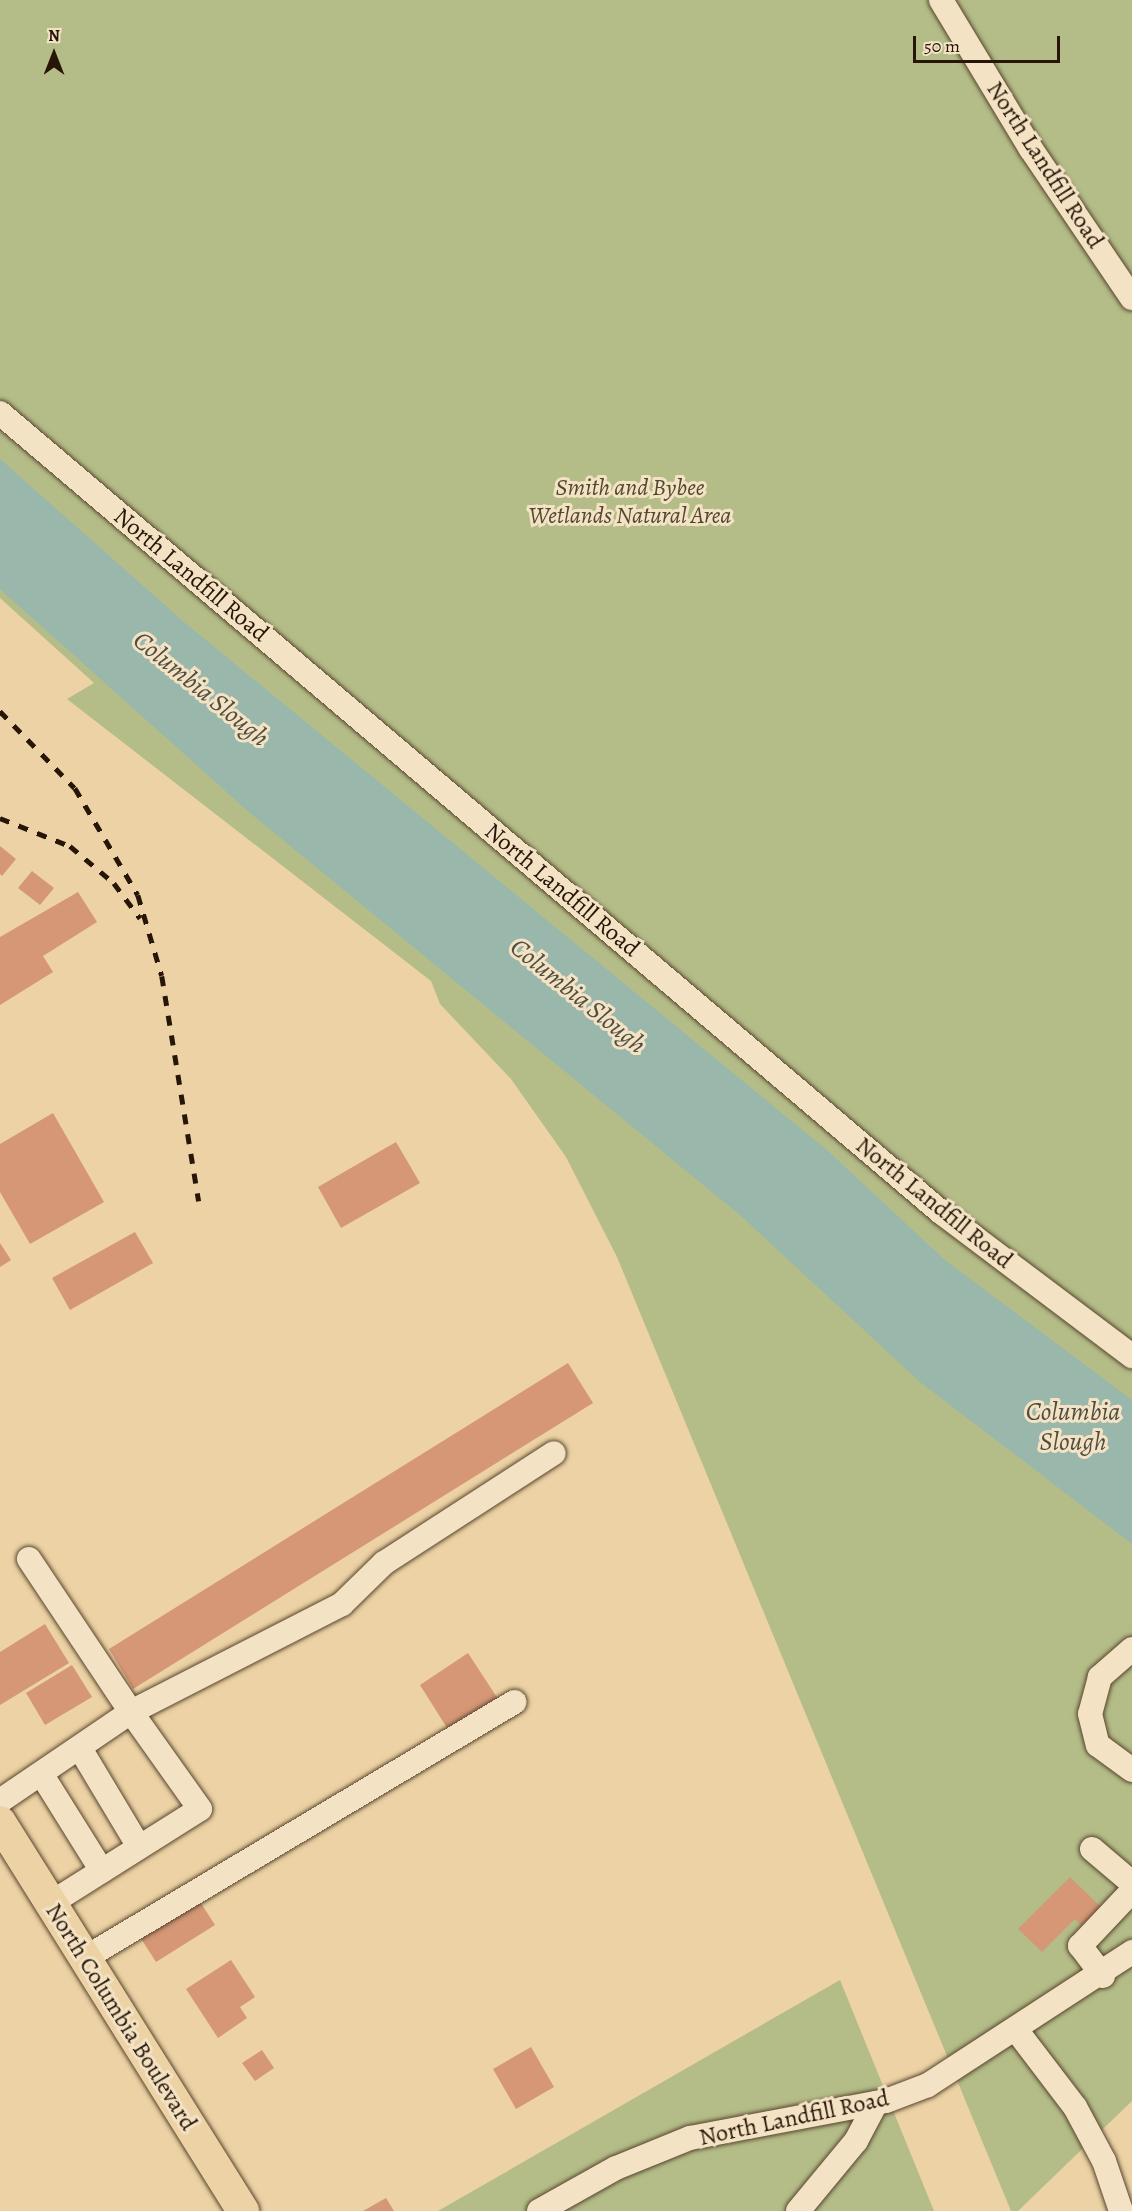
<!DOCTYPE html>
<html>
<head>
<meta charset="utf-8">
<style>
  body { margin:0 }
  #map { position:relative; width:1132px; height:2211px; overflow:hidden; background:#ecd2a4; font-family:Alegreya,serif }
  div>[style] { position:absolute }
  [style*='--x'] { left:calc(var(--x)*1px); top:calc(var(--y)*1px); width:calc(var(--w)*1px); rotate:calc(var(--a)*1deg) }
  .green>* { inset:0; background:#b4bd88 }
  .water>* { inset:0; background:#99b7ab }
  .building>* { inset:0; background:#d59776 }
  .roads { filter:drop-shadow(0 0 2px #58452e) drop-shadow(0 0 2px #58452e) }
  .minor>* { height:24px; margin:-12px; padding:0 12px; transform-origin:12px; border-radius:12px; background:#f3e2c4 }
  .major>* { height:32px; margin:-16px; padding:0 16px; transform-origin:16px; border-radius:16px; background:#ecd2a4 }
  .rail>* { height:4.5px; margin-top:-2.25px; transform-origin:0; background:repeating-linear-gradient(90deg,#271607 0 10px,transparent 0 20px) }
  span { translate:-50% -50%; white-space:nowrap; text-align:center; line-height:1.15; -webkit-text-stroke:6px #f3e2c4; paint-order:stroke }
  .street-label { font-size:24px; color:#271607 }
  .park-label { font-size:24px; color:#51482e; font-style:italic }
  .water-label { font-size:26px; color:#4f4e40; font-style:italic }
  .north { position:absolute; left:24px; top:24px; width:60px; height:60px; -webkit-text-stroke:4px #f3e2c4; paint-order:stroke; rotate:0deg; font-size:16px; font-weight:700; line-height:24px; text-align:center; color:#271607 }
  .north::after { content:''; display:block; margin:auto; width:21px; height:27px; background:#271607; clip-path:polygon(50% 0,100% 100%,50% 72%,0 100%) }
  .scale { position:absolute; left:913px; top:36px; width:147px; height:27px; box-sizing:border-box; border:3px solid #271607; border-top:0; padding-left:8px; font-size:18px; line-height:21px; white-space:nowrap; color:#271607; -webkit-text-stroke:4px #f3e2c4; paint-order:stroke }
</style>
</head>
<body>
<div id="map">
  <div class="green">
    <i style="clip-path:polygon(0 0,1132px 0,1132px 2101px,1018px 2211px,1011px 2211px,617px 1257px,566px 1157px,511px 1079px,440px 1004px,431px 981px,67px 699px,94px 683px,0 598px)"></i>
    <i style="clip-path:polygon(840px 1980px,934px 2211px,438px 2211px)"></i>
  </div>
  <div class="water">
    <i style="clip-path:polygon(0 459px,184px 622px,828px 1151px,946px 1261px,1132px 1400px,1132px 1544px,920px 1382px,741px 1216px,250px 813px,0 589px)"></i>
  </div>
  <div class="building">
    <i style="clip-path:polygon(0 846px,16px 859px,2px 876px,0 874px)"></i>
    <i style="clip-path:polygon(32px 871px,54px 888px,40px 905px,18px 888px)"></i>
    <i style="clip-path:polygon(78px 892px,97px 922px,43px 956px,53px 972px,0 1005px,0 937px)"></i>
    <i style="clip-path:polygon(53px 1113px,104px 1202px,30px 1244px,0 1192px,0 1144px)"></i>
    <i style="clip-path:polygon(396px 1142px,420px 1183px,341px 1228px,318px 1187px)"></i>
    <i style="clip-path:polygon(135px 1232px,153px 1263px,70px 1310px,52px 1278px)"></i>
    <i style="clip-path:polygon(0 1243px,11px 1260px,0 1267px)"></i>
    <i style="clip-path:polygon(568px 1363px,593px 1403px,133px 1689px,109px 1649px)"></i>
    <i style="clip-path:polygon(45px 1624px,69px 1663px,0 1705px,0 1652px)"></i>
    <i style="clip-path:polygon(468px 1653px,498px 1699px,449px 1731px,420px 1685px)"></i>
    <i style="clip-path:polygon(72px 1665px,92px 1697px,45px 1725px,26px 1693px)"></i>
    <i style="clip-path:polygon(1070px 1877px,1105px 1911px,1086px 1930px,1075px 1919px,1042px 1952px,1018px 1929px)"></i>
    <i style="clip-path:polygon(197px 1897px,215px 1925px,156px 1962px,138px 1934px)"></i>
    <i style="clip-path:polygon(231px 1960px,255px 1997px,240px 2007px,247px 2018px,218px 2038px,186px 1989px)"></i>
    <i style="clip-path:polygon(531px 2047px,554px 2087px,516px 2109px,493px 2069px)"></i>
    <i style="clip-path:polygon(262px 2050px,274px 2068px,255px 2081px,242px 2063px)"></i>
    <i style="clip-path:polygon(386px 2198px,394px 2211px,363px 2211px)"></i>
  </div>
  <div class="roads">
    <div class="minor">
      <i style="--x:941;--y:0;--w:174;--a:58.9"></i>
      <i style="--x:1031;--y:149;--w:180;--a:55.9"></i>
      <i style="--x:0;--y:413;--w:1236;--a:40.34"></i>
      <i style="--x:942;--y:1213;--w:238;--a:37"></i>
      <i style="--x:1132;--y:1649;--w:43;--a:138.8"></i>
      <i style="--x:1100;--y:1677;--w:38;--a:105"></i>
      <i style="--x:1090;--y:1714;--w:32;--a:76"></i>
      <i style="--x:1098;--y:1745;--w:42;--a:36.3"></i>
      <i style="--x:81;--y:1750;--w:113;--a:59.1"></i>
      <i style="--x:42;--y:1775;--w:113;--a:58"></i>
      <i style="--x:0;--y:1801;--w:158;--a:-34.2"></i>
      <i style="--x:131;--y:1712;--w:184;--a:-123.7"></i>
      <i style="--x:1092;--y:1849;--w:52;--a:40.4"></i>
      <i style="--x:51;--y:1903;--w:176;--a:-32.2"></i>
      <i style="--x:200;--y:1809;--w:119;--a:-125.4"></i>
      <i style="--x:131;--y:1712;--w:237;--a:-27.1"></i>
      <i style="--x:342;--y:1604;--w:59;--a:-44.3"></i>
      <i style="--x:384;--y:1563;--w:202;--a:-32.9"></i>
      <i style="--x:85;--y:1958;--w:500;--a:-30.8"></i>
      <i style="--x:1103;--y:1976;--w:38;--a:-127"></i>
      <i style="--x:1080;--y:1946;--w:76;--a:-46.6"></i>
      <i style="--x:1017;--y:2031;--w:96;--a:52.7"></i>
      <i style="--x:1075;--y:2107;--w:61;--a:61.8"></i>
      <i style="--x:1104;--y:2161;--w:53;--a:71.2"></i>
      <i style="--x:539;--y:2211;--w:88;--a:-29.2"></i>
      <i style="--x:616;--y:2168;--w:80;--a:-22.1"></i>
      <i style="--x:690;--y:2138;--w:199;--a:-10.7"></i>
      <i style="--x:886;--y:2101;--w:45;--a:-20.9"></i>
      <i style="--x:928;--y:2085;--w:244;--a:-33.1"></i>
      <i style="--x:798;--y:2211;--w:91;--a:-50.4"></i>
      <i style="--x:856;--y:2141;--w:43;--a:-62.2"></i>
    </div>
    <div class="major">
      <i style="--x:0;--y:1822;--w:459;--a:58"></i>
    </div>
  </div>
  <div class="rail">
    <i style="--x:0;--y:711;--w:107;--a:45.8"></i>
    <i style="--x:75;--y:788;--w:124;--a:59.5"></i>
    <i style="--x:138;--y:895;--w:84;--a:73.5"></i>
    <i style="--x:162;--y:976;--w:228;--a:80.7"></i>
    <i style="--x:0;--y:818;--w:75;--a:21.8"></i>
    <i style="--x:70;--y:846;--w:57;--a:40.1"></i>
    <i style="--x:114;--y:883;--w:44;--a:53.4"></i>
  </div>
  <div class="street-label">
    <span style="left:1045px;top:165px;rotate:57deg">North Landfill Road</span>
    <span style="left:191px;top:575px;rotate:40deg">North Landfill Road</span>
    <span style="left:562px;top:890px;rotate:40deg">North Landfill Road</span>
    <span style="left:934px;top:1203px;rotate:39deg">North Landfill Road</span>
    <span style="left:121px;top:2017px;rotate:58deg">North Columbia Boulevard</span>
    <span style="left:794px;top:2118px;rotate:-12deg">North Landfill Road</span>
  </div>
  <div class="park-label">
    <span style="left:630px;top:502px">Smith and Bybee<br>Wetlands Natural Area</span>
  </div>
  <div class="water-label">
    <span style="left:201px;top:689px;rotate:39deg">Columbia Slough</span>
    <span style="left:578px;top:996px;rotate:39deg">Columbia Slough</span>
    <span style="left:1073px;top:1427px">Columbia<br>Slough</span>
  </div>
  <div class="north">N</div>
  <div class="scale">50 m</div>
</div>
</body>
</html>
